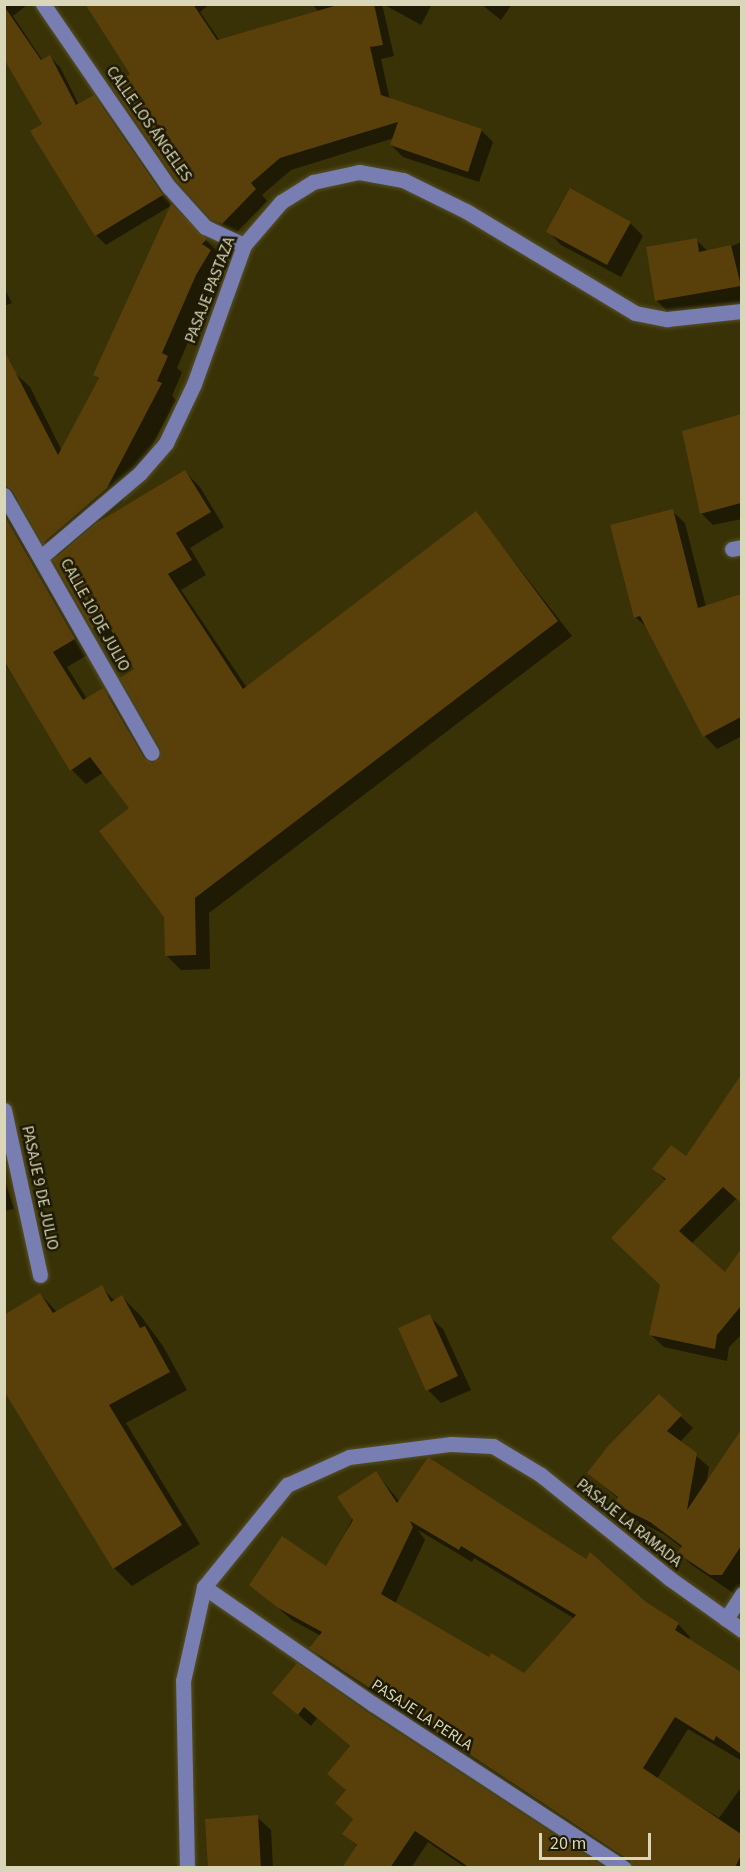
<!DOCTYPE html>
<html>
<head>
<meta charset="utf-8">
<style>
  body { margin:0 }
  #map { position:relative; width:746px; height:1872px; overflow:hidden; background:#393206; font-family:"Source Sans 3",sans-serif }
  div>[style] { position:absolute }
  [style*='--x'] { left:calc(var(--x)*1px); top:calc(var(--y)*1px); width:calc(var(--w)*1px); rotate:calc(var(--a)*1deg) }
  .shadow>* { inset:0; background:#0007 }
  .building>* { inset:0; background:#593f09 }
  .roads { filter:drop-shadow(0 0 2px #565026) drop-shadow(0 0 2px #565026) }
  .minor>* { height:15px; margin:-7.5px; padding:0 7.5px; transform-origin:7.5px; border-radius:7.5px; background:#787db2 }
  span { translate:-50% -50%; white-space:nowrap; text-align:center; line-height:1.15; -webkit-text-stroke:5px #1d1a04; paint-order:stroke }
  .street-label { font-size:16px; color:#dad6ba }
  .frame { position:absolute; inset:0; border:6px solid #dad6ba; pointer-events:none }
  .scale { position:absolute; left:539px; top:1833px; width:112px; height:27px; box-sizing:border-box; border:3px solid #dad6ba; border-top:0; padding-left:8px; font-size:18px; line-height:21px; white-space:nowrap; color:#dad6ba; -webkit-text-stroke:4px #1d1a04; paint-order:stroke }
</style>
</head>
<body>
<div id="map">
  <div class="shadow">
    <i style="clip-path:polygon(4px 4px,28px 4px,13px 16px,43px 61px,50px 57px,60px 67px,79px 105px,93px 97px,103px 107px,172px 205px,106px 245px,96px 235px,44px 125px,4px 56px)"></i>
    <i style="clip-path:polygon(85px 4px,210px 4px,200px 12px,220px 41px,319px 12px,312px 4px,382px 4px,394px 56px,381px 59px,390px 100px,481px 130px,493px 142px,479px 182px,403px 157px,391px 145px,394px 138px,291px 170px,262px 195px,267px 201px,234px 235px,212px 218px,132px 75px)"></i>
    <i style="clip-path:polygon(383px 4px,432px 4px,421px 25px)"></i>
    <i style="clip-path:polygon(481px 4px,512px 4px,501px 20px)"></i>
    <i style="clip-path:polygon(evenodd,172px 206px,221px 255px,217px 258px,225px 266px,210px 290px,177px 368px,182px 372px,172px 396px,176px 400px,122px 503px,104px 518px,185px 472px,200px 487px,224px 527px,190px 548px,206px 575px,181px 590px,247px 688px,476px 513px,572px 636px,209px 913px,210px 969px,181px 970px,166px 955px,165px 916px,131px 809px,104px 772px,86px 784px,72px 770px,4px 662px,4px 351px,14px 372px,30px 387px,62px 451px,100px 380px,95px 375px,172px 206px,15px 500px,21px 502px,44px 542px,59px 557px,93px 628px,108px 642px,117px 637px,136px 670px,163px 752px,157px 763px,153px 763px,118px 705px,103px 690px,87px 699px,67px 667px,89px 654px,15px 500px)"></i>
    <i style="clip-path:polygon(630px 223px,643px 236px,621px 277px,561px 245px,548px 231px)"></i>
    <i style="clip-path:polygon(696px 240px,711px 254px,742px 242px,742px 312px,671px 315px,657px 301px)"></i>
    <i style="clip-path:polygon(4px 288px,12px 303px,4px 306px)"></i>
    <i style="clip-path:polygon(742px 415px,742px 519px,713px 525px,701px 513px,684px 432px)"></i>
    <i style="clip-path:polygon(672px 511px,685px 523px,706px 607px,742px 596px,742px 736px,717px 749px,705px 736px,649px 629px,635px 617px)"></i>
    <i style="clip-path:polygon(714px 1117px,742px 1139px,742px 1203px,736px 1199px,691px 1244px,725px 1275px,732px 1272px,742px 1260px,742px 1334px,729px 1347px,727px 1361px,664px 1347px,651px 1335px,662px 1285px,666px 1181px,654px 1169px,686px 1158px)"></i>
    <i style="clip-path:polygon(4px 1178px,14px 1209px,4px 1211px)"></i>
    <i style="clip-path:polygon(101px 1287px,115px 1301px,122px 1297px,140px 1315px,163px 1346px,187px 1390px,126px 1423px,200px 1544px,132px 1586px,114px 1568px,40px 1294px,57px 1312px)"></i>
    <i style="clip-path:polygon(429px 1316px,443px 1329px,471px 1390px,441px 1403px,428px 1390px)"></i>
    <i style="clip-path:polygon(659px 1396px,693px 1428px,680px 1442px,709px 1467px,706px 1485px,742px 1432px,742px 1599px,692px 1565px,679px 1553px,682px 1548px,664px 1534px,629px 1517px,616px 1504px,619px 1499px,589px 1473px)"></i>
    <i style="clip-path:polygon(evenodd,376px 1473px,400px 1502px,645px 1604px,678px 1624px,690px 1637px,688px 1640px,742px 1673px,742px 1761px,688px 1729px,657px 1779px,719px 1818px,742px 1786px,742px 1868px,633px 1868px,323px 1660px,311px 1648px,321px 1636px,292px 1620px,251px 1585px,327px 1568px,376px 1473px,418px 1530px,472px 1562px,474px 1558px,575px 1619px,524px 1675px,489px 1659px,395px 1604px,425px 1540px,418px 1530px)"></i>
    <i style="clip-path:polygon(297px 1665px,603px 1868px,466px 1868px,428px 1842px,411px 1868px,345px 1868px,358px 1847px,344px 1834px,354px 1820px,337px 1803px,347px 1791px,342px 1786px,351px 1747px,317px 1718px,311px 1726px,274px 1693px)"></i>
    <i style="clip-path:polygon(257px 1817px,271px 1830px,273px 1868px,210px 1868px)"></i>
  </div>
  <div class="building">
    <i style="clip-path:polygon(85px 4px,193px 4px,217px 40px,341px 4px,374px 4px,383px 45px,370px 47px,381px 95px,482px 129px,468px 172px,390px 145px,398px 122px,280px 158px,251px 183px,256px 189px,222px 224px,211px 219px,177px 181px,111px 85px,130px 74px)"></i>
    <i style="clip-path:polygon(4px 6px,41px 60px,50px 55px,76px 105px,94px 95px,163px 195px,95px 236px,30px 131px,42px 124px,4px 59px)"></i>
    <i style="clip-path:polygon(570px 188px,631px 222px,607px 265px,546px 232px)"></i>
    <i style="clip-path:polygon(171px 204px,207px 239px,202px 244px,211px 250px,196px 275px,162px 353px,168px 356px,157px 381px,162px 383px,107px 488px,43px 543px,12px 490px,4px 485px,4px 350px,58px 455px,99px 378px,93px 375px)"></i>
    <i style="clip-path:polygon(697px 238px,699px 252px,731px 245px,741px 286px,655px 301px,646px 247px)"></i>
    <i style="clip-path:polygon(741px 414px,741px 503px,700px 514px,682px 431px)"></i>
    <i style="clip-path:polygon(185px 470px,211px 512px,176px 533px,192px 560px,168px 574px,243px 689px,476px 511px,558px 621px,195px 898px,196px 955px,165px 956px,164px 917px,99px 831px,129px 808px,90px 757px,70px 771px,4px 661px,4px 515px,75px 639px,53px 652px,83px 700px,103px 688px,144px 758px,153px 763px,160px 758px,161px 749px,120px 678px,134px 669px,105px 620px,92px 629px,53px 560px,96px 523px)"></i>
    <i style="clip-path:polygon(673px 509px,698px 608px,741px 594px,741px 717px,703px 737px,640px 616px,634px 618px,610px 525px)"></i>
    <i style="clip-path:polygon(741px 1075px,741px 1203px,723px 1187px,679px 1231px,725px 1272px,741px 1249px,741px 1306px,717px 1335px,715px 1349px,649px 1335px,660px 1285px,611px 1238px,666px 1179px,652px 1169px,671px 1145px,686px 1156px)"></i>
    <i style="clip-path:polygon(102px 1285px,111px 1302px,122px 1295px,140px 1328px,145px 1326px,170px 1372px,109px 1405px,182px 1525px,113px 1569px,4px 1391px,4px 1315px,40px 1293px,53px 1313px)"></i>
    <i style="clip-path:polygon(430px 1314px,458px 1376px,426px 1391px,398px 1328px)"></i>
    <i style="clip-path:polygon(659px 1394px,682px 1415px,667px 1431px,697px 1453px,687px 1510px,741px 1430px,741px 1546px,722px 1575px,710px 1575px,677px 1553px,682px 1546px,650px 1522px,614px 1504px,618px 1497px,587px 1473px,608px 1446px)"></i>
    <i style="clip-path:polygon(evenodd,428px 1457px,586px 1559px,590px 1552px,646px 1602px,679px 1623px,675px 1630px,741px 1672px,741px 1754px,716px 1736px,714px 1741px,675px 1717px,643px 1768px,741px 1834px,741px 1855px,735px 1868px,634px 1868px,629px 1860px,309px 1648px,322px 1632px,278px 1608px,249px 1585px,282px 1536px,326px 1566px,353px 1520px,337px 1497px,376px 1471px,397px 1503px,428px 1457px,410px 1521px,459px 1550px,461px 1546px,576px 1615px,524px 1673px,491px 1653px,489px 1657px,381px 1594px,413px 1527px,410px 1521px)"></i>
    <i style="clip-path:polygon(297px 1663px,367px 1712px,605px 1868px,470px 1868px,415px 1831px,390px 1868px,342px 1868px,357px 1845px,342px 1834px,353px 1819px,335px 1803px,346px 1790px,327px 1774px,350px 1746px,304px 1707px,298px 1715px,272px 1693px)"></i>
    <i style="clip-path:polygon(258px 1815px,261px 1868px,208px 1868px,205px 1819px)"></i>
  </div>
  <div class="roads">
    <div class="minor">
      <i style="--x:43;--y:4;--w:222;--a:55.5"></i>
      <i style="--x:169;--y:187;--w:54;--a:48"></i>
      <i style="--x:205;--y:227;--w:43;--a:24.8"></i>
      <i style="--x:4;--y:495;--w:297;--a:60.2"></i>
      <i style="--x:732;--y:549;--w:10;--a:-11"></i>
      <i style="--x:41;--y:557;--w:130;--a:-40.3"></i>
      <i style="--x:140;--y:473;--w:40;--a:-49"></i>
      <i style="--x:166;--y:443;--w:65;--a:-64.6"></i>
      <i style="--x:194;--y:384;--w:148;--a:-70.2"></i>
      <i style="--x:244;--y:245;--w:57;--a:-49.3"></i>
      <i style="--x:281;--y:202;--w:38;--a:-32"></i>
      <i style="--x:313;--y:182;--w:47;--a:-12.3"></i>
      <i style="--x:359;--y:172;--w:45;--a:10.3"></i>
      <i style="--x:403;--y:180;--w:70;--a:26.2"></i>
      <i style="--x:466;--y:211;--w:197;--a:31.1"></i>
      <i style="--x:635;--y:313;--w:33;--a:11"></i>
      <i style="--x:667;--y:319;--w:75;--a:-6.1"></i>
      <i style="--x:4;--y:1110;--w:169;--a:77.7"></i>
      <i style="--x:204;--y:1587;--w:206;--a:34.7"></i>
      <i style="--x:373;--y:1704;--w:300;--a:33.2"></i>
      <i style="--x:726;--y:1619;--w:30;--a:-57"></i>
      <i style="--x:187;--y:1868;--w:187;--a:-91.2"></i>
      <i style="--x:183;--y:1681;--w:96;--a:-77.4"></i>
      <i style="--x:204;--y:1587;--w:132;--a:-50.9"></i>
      <i style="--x:287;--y:1485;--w:68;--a:-24.3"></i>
      <i style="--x:349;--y:1457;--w:103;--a:-7.3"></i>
      <i style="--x:451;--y:1444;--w:42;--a:2.7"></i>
      <i style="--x:493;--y:1446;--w:56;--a:31.1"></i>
      <i style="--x:541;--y:1475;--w:164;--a:38.8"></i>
      <i style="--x:669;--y:1578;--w:90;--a:35.5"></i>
    </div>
  </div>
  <div class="street-label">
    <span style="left:149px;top:124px;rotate:55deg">CALLE LOS ÁNGELES</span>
    <span style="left:210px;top:290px;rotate:-69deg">PASAJE PASTAZA</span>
    <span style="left:95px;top:615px;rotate:61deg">CALLE 10 DE JULIO</span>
    <span style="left:40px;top:1188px;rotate:78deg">PASAJE 9 DE JULIO</span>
    <span style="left:629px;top:1523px;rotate:39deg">PASAJE LA RAMADA</span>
    <span style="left:422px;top:1715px;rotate:33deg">PASAJE LA PERLA</span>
  </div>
  <div class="frame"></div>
  <div class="scale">20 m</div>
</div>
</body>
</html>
